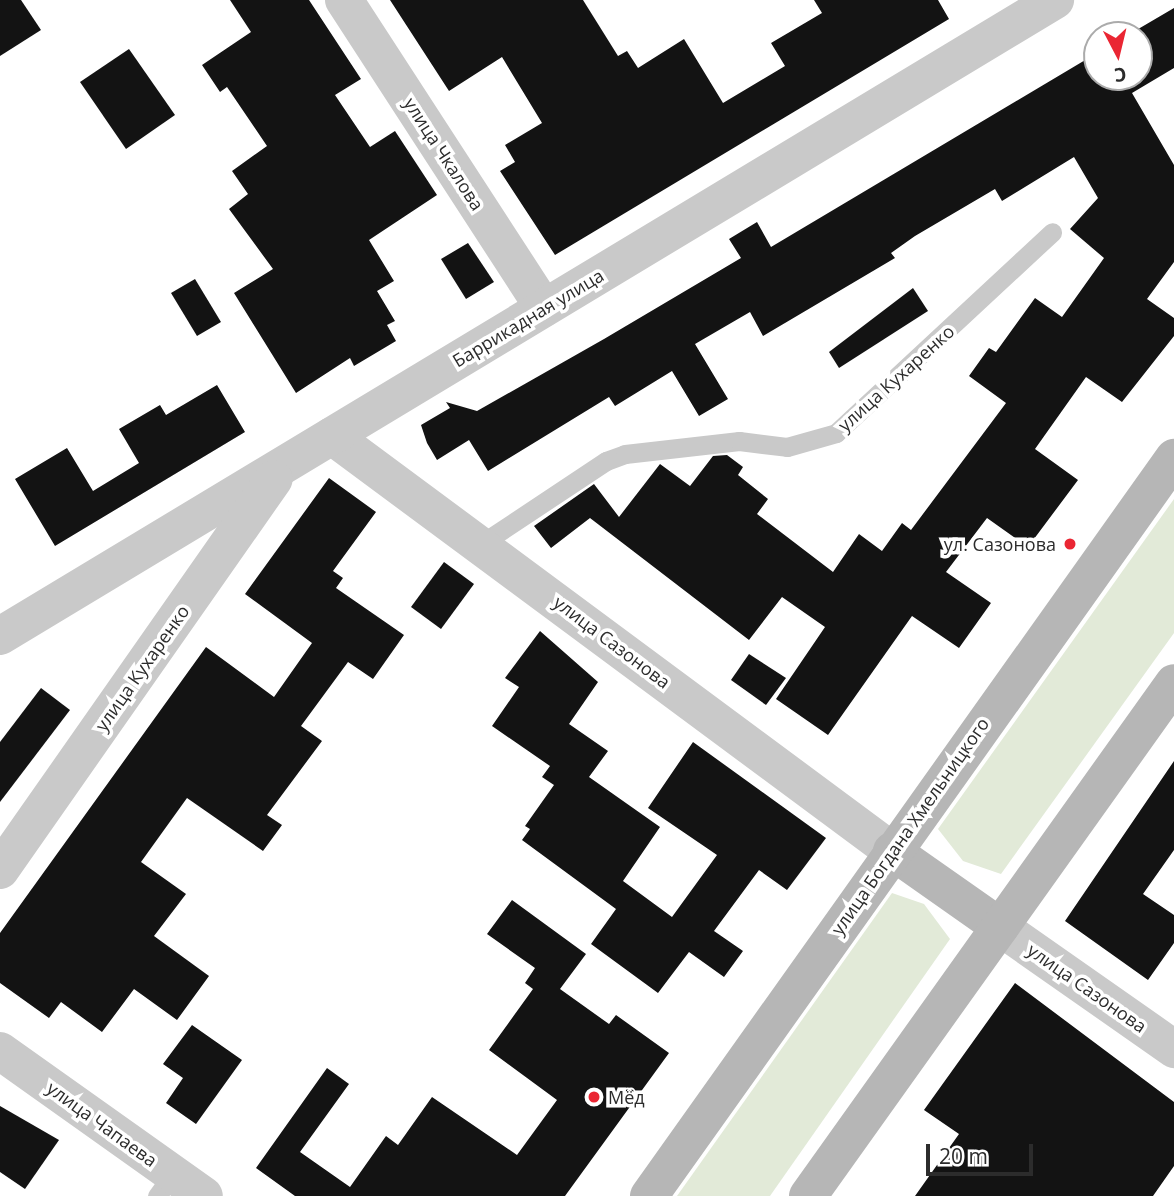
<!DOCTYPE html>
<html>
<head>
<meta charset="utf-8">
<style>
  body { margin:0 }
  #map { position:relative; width:1174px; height:1196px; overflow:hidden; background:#fff; font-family:"Open Sans",sans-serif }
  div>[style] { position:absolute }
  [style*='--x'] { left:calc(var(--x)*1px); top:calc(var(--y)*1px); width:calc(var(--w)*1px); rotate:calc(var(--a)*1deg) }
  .green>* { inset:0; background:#e2ead8 }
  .building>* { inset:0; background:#131313 }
  .service>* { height:19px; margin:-9.5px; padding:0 9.5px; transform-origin:9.5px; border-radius:9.5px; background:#c9c9c9 }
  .minor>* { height:38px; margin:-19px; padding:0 19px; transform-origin:19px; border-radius:19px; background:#c9c9c9 }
  .secondary>* { height:38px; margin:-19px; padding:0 19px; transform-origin:19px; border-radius:19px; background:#b6b6b6 }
  .dots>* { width:19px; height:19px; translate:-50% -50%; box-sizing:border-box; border:4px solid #fff; border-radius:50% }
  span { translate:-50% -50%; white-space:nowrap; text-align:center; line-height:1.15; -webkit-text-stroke:7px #fff; paint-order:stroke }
  .street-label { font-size:18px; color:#2c2c2c }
  .poi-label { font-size:18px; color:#2c2c2c }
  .right { translate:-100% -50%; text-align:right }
  .left { translate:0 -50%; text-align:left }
  .north { position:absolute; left:1083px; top:21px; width:70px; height:70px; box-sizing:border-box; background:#fff; border:2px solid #ababab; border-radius:50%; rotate:173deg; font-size:19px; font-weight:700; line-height:28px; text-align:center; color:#2c2c2c }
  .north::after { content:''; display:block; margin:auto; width:24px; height:32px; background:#ea2633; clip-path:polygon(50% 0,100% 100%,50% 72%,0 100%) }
  .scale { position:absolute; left:926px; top:1144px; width:107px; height:32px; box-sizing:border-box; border:4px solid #2c2c2c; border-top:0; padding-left:9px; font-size:21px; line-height:24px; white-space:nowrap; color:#2c2c2c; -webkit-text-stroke:5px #fff; paint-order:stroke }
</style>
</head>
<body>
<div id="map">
  <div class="green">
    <i style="clip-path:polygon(1174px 499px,1174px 633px,1001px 874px,963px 861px,938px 829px)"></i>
    <i style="clip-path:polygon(892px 893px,924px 904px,950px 939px,770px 1196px,677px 1196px)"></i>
  </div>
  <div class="building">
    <i style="clip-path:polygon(0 0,21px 0,41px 30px,0 56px)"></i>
    <i style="clip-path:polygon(230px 0,309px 0,361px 79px,335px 95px,370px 147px,395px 131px,437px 195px,369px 240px,394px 281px,377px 291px,395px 321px,387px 325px,396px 341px,354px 366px,350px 358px,296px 393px,234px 293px,273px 269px,229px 209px,248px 194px,232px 171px,267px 146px,227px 87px,220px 92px,202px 65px,251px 32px)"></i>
    <i style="clip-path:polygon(390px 0,583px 0,618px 56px,627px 51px,638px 68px,684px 39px,723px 103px,785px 66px,771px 43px,822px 13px,814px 0,938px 0,949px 19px,555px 255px,500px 171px,515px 162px,505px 145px,542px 123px,502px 57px,449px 91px)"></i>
    <i style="clip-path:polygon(1174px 8px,1174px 68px,1132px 93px,1174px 165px,1174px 262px,1147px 299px,1174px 318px,1174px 336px,1122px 402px,1086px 377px,1035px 449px,1078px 480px,1028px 547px,987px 518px,946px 572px,991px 603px,959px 648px,912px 616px,828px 735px,776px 699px,825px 627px,782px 597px,749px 640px,590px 518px,551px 548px,534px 526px,594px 484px,619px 517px,660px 464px,690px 486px,713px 456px,727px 455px,743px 467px,738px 475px,768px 499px,757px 514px,833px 572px,859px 534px,882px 551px,902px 523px,911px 530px,1006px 403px,969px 376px,989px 348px,996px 352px,1035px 298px,1062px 317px,1104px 258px,1070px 229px,1098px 198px,1074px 157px,1002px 201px,995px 189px,915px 236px,891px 253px,895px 258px,763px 336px,750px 312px,695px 344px,728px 399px,699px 416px,672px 371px,615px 406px,609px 397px,488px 471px,469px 440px,437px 460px,427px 443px,421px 425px,450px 408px,446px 402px,477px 411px,604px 339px,741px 258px,729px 239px,757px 222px,771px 247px,1097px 53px,1097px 77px,1139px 77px,1139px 35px,1128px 35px)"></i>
    <i style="clip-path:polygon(129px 49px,175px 115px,126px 149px,80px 82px)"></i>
    <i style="clip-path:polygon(468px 243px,494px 282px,466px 299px,441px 259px)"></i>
    <i style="clip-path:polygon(195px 279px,221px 322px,197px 336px,171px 293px)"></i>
    <i style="clip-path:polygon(913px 288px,928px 311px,839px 368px,829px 352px)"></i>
    <i style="clip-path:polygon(217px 385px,245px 432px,55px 546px,15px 479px,67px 448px,93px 491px,139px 463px,119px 429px,160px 405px,166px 415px)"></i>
    <i style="clip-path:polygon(329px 478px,376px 512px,333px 571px,343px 578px,336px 588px,404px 635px,373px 679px,348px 662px,301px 726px,322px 741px,267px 815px,282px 825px,263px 851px,187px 798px,141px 862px,186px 894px,154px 936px,209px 976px,177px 1020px,134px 989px,102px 1032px,61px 1002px,49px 1018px,0 983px,0 933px,206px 647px,274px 697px,312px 643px,245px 594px)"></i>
    <i style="clip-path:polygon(444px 562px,474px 584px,441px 629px,411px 607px)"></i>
    <i style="clip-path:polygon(540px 631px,598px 682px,569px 724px,608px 751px,589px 777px,660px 827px,623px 881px,672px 917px,717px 855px,648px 808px,693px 742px,826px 838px,787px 890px,759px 870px,714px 931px,743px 951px,724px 977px,689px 952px,658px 993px,591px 944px,616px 909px,522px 840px,530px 829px,525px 826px,554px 785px,542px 777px,550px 766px,492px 726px,519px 687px,505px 678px)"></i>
    <i style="clip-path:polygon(749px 654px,786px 678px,766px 705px,731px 680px)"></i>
    <i style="clip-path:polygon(41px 688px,70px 710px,0 802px,0 742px)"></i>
    <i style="clip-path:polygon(1174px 761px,1174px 850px,1143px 894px,1174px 915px,1174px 943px,1148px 980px,1065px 921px)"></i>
    <i style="clip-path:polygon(512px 900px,586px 954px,560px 989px,609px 1024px,616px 1015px,669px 1053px,565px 1196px,295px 1196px,256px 1168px,327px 1068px,349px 1084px,300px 1152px,350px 1187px,386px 1136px,398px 1145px,432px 1097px,517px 1155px,557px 1100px,489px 1050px,533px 989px,525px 983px,535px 968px,487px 934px)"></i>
    <i style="clip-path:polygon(1015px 983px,1174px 1102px,1174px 1166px,1153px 1196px,915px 1196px,959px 1134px,924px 1110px)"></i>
    <i style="clip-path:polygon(192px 1025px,242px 1060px,196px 1124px,166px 1103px,183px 1078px,163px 1064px)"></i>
    <i style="clip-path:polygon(0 1106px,59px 1140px,25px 1189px,0 1172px)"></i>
  </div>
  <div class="service">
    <i style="--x:481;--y:544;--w:150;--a:-33.6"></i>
    <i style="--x:606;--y:461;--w:20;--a:-20"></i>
    <i style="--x:625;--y:454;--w:115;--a:-6.5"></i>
    <i style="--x:739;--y:441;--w:48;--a:7.1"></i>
    <i style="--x:787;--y:447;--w:51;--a:-15.9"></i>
    <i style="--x:836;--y:433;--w:295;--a:-42.9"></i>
    <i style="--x:157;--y:1196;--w:27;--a:-54"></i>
  </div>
  <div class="minor">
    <i style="--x:344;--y:0;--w:367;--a:57"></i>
    <i style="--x:332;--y:436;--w:697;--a:36.54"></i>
    <i style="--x:0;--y:636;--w:1232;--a:-31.08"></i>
    <i style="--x:0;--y:870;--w:477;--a:-55"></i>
    <i style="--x:1000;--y:927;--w:213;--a:35"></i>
    <i style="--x:0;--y:1051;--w:250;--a:35.4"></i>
  </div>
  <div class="secondary">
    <i style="--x:892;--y:851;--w:132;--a:35.1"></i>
    <i style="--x:649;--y:1196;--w:906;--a:-54.57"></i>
    <i style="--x:808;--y:1196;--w:630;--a:-54.49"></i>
  </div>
  <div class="dots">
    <i style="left:1070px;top:544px;background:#ea2633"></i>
    <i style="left:594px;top:1097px;background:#ea2633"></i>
  </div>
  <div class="street-label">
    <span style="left:444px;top:154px;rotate:57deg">улица Чкалова</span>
    <span style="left:528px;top:318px;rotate:-31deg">Баррикадная улица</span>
    <span style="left:896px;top:378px;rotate:-42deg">улица Кухаренко</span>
    <span style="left:612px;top:642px;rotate:37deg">улица Сазонова</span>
    <span style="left:142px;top:668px;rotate:-55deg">улица Кухаренко</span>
    <span style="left:910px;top:826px;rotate:-55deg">улица Богдана Хмельницкого</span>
    <span style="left:1087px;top:988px;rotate:35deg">улица Сазонова</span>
    <span style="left:102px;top:1124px;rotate:36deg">улица Чапаева</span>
  </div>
  <div class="poi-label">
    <span class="right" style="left:1056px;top:544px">ул. Сазонова</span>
    <span class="left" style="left:608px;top:1097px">Мёд</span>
  </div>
  <div class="north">С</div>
  <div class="scale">20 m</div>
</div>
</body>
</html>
